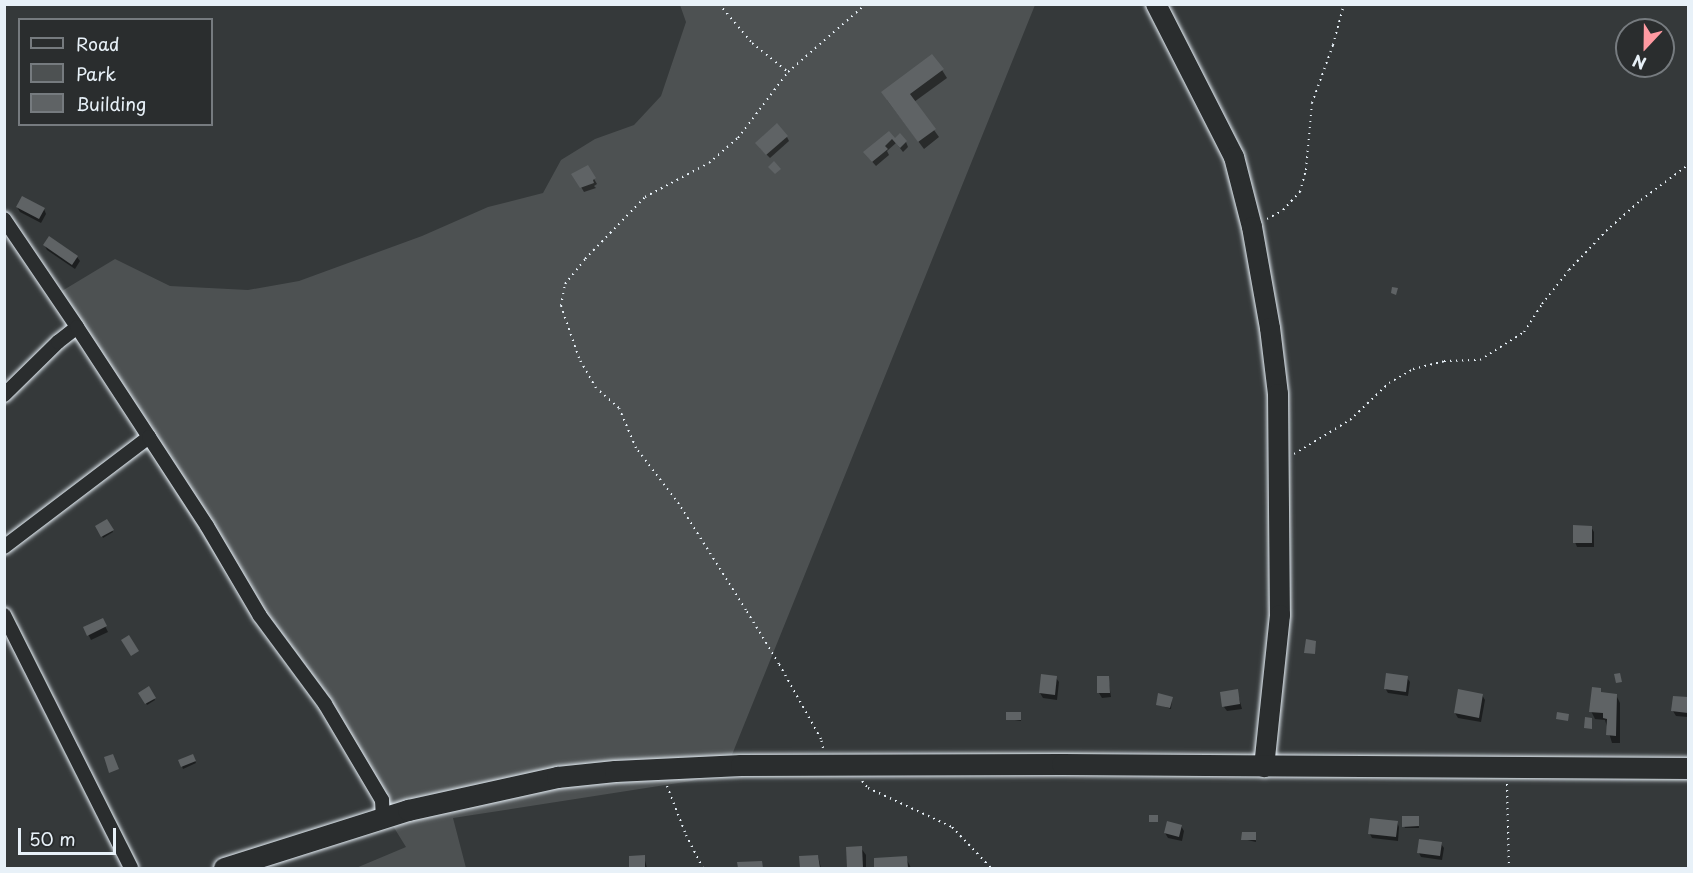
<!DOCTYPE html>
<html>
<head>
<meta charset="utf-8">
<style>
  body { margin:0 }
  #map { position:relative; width:1693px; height:873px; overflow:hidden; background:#35393a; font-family:"Playpen Sans",sans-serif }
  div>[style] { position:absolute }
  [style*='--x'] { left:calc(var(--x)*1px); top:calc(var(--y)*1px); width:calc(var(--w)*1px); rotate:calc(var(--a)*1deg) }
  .green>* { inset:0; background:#4d5152 }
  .shadow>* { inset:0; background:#0007 }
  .building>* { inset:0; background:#5f6365 }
  .path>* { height:2px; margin-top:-1px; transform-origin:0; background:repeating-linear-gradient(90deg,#e8f1f8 0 1.5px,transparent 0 6px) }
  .roads { filter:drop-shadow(0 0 2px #e8f1f8) drop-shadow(0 0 2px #e8f1f8) }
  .street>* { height:14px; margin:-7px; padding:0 7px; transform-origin:7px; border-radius:7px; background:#2a2d2e }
  .secondary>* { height:20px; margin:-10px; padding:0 10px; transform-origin:10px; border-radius:10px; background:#2a2d2e }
  .primary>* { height:21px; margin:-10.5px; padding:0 10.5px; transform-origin:10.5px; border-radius:10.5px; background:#2a2d2e }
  span { translate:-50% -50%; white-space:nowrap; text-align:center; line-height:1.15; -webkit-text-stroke:4.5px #2a2d2e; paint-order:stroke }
  .frame { position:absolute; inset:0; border:6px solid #e8f1f8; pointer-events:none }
  .legend { position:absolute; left:18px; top:18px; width:195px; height:108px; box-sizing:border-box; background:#2a2d2e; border:2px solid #767b7f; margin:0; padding:8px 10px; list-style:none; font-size:18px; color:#e8f1f8 }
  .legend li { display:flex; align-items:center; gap:12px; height:30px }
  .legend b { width:30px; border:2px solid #767b7f }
  .north { position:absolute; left:1615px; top:18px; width:60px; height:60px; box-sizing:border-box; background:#2a2d2e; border:2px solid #767b7f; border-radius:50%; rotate:202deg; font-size:16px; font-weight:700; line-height:24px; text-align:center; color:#e8f1f8 }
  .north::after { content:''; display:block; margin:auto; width:21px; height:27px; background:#ff9aa2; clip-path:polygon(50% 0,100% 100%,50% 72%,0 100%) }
  .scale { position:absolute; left:18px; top:828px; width:98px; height:27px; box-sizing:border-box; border:3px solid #e8f1f8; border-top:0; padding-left:8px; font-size:18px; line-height:21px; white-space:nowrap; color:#e8f1f8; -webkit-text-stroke:4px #2a2d2e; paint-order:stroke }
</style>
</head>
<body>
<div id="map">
  <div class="green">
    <i style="clip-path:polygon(680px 5px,1035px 5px,725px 772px,691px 781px,453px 818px,466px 868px,356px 868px,406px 847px,325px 716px,254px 618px,52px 297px,115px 259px,170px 286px,248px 290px,299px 281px,422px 236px,488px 207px,543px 193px,561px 160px,595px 139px,634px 125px,661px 96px,686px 22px)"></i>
  </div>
  <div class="shadow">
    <i style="clip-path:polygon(942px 70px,947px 78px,914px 102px,939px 137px,924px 149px,887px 100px)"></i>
    <i style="clip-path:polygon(888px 133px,893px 139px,906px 142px,908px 147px,903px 152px,896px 143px,887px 151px,889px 155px,876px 166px,868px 157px)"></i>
    <i style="clip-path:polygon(787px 137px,789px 141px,770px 158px,760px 148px)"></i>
    <i style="clip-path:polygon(587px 167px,597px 184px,594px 186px,596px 188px,584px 192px,574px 175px)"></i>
    <i style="clip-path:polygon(17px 207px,44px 209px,46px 214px,41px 223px,20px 212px)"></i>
    <i style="clip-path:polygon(45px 246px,77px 257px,80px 261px,75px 269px,47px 250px)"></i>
    <i style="clip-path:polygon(107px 521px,113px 532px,103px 538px,97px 526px)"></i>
    <i style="clip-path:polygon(1591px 527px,1594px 532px,1594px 547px,1577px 547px,1575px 542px)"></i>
    <i style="clip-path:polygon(102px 620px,108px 632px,91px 640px,85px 628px)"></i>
    <i style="clip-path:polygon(1042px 676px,1056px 678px,1059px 682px,1057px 700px,1043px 698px,1040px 693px)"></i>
    <i style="clip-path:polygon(1108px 677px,1111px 697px,1102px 698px,1099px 693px)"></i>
    <i style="clip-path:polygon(1407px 678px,1410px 682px,1408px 696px,1388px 693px,1385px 688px)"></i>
    <i style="clip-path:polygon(148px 688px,155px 700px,147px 705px,140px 693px)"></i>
    <i style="clip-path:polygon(1600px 690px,1602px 694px,1616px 695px,1620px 703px,1620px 743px,1612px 743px,1605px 720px,1595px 719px,1591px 711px)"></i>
    <i style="clip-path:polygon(1237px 691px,1242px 709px,1227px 711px,1224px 707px)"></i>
    <i style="clip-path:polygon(1482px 695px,1485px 700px,1481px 722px,1458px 718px,1455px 713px)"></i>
    <i style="clip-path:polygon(1172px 698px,1171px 709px,1157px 704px)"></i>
    <i style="clip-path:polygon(1674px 698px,1688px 699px,1688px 717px,1676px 716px,1673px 711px)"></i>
    <i style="clip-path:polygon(1021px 713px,1021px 721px,1008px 719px)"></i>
    <i style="clip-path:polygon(193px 756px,196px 763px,183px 769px,180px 761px)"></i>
    <i style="clip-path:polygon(1418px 818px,1419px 828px,1405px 828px,1404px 826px)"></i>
    <i style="clip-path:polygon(1397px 822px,1399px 827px,1398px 841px,1372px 838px,1370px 834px)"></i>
    <i style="clip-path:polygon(1181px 826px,1184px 831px,1182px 841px,1168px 838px,1165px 833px)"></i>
    <i style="clip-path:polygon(1255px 834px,1256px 842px,1243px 839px)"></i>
    <i style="clip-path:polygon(1441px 844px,1444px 848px,1442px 860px,1421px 857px,1419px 853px)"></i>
    <i style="clip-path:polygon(848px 848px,861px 848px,866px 855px,866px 868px,848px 868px)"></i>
    <i style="clip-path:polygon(818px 856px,821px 868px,802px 868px,801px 858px)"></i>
    <i style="clip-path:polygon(644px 857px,647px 868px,631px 868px,630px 858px)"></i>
    <i style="clip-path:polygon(906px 858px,911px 868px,876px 868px,875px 859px)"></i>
  </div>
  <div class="building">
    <i style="clip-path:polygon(932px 54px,944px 69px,910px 94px,936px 129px,918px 142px,881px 92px)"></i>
    <i style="clip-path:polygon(777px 123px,788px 136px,766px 155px,755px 143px)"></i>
    <i style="clip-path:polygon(889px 131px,895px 138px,900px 133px,907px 141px,900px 148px,892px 139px,885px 146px,888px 149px,872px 162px,863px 152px)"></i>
    <i style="clip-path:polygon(774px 161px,781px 169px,775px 174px,768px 167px)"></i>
    <i style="clip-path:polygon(588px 165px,596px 178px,593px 180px,594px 183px,580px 188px,571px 174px)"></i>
    <i style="clip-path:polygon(22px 196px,45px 208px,39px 219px,16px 207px)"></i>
    <i style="clip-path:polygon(49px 236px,78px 256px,72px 265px,43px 245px)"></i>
    <i style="clip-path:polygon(1392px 287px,1398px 288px,1396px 295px,1391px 293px)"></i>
    <i style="clip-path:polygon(107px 519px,114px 530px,101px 537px,95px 526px)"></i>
    <i style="clip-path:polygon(1573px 525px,1592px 526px,1592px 543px,1573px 543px)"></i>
    <i style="clip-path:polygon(103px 618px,107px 626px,87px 636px,83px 627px)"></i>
    <i style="clip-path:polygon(129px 635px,139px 651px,131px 656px,121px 640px)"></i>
    <i style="clip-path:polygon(1306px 639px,1316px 641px,1315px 654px,1304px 653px)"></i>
    <i style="clip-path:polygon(1386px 673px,1408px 676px,1406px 692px,1384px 689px)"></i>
    <i style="clip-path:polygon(1620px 673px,1622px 682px,1616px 683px,1614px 674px)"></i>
    <i style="clip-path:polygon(1041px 674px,1057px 676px,1055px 695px,1039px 693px)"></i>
    <i style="clip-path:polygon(1097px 676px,1109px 676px,1110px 693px,1097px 693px)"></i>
    <i style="clip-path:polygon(149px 686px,156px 698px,145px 704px,138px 693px)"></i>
    <i style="clip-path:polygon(1592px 687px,1601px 688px,1601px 692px,1617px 694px,1616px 736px,1606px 735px,1607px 719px,1603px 718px,1603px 713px,1589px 712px)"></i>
    <i style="clip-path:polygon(1238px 689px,1240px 704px,1222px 707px,1220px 692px)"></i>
    <i style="clip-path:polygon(1458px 689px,1483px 694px,1479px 718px,1454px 713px)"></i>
    <i style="clip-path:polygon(1158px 693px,1173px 697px,1170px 708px,1156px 705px)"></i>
    <i style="clip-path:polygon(1673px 696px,1688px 697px,1688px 713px,1671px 711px)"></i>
    <i style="clip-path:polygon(1006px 712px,1021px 712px,1021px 720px,1006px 720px)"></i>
    <i style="clip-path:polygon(1557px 712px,1569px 714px,1568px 721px,1556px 719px)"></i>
    <i style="clip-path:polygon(1585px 717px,1592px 718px,1592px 729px,1584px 728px)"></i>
    <i style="clip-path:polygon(113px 754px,119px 769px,109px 773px,104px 757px)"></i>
    <i style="clip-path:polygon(193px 754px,196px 761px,181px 767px,178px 760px)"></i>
    <i style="clip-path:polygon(1149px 815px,1158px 815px,1158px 822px,1149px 822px)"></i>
    <i style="clip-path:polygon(1402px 816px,1419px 816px,1419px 826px,1402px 827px)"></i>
    <i style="clip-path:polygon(1370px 818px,1398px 821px,1396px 837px,1368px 834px)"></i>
    <i style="clip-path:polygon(1167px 821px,1182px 825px,1179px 837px,1164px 833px)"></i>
    <i style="clip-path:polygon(1242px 832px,1256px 832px,1256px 840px,1241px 840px)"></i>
    <i style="clip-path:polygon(1419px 839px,1442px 842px,1440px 856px,1417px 853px)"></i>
    <i style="clip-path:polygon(862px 846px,863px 868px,847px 868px,846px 847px)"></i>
    <i style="clip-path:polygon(645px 855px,645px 867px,629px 868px,629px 856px)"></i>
    <i style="clip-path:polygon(818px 855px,820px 868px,800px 868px,799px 856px)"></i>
    <i style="clip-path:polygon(907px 856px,908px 868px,874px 868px,874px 858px)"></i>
    <i style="clip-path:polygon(762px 861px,763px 868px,738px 868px,737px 862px)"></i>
  </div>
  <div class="path">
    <i style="--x:719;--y:4;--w:51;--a:49.8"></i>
    <i style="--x:752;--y:43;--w:46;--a:38.9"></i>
    <i style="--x:1267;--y:219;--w:18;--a:-29"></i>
    <i style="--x:1283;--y:210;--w:25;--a:-47"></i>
    <i style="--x:1300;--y:192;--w:23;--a:-75"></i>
    <i style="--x:1306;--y:170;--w:67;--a:-84.9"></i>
    <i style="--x:1312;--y:103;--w:62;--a:-70.1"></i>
    <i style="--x:1333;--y:45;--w:42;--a:-75"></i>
    <i style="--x:1294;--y:454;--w:66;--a:-31.3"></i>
    <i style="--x:1350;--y:420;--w:54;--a:-43.5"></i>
    <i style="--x:1389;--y:383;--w:28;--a:-30"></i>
    <i style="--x:1413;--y:369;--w:32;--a:-14"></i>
    <i style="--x:1444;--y:361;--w:36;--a:-2"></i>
    <i style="--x:1480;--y:360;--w:52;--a:-32.5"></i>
    <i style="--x:1524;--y:332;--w:33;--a:-57"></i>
    <i style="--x:1542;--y:304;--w:43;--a:-51.5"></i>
    <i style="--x:1569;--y:270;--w:54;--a:-46.5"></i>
    <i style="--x:1606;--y:231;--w:47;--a:-41.5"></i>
    <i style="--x:1641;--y:200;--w:59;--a:-36.7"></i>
    <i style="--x:823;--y:748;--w:9;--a:-103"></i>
    <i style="--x:821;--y:739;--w:86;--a:-119.2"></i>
    <i style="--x:779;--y:664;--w:63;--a:-121.4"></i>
    <i style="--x:746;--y:610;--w:125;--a:-122.3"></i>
    <i style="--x:679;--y:504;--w:71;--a:-127.5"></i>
    <i style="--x:636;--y:448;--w:43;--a:-113"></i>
    <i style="--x:619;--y:408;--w:30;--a:-139"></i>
    <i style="--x:596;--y:388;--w:34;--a:-120"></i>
    <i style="--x:579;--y:358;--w:55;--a:-109.1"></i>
    <i style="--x:561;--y:306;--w:22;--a:-80"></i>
    <i style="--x:565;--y:284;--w:32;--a:-51"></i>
    <i style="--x:585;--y:259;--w:86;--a:-45.9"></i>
    <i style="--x:645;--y:197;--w:72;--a:-28"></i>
    <i style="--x:709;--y:163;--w:38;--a:-41"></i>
    <i style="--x:738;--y:138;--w:83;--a:-52.9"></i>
    <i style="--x:788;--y:72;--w:103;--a:-41.1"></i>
    <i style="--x:862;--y:781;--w:9;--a:49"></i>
    <i style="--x:868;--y:788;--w:93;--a:24.9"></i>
    <i style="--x:952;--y:827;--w:57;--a:46.4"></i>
    <i style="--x:1507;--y:784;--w:84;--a:88.6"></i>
    <i style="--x:667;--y:786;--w:53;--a:68.8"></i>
    <i style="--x:686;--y:835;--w:37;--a:63"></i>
  </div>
  <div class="roads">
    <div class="street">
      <i style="--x:4;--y:219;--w:130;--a:55.9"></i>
      <i style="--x:4;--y:395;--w:76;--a:-44.5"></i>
      <i style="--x:58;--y:342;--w:24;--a:-38"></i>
      <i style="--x:77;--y:327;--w:131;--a:56.8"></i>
      <i style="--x:4;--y:547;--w:182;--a:-37.2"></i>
      <i style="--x:149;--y:437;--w:106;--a:56.9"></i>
      <i style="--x:207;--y:526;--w:104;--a:59.5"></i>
      <i style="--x:260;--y:616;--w:109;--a:53.5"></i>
      <i style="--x:325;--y:704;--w:112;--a:59.3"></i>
      <i style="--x:382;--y:800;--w:18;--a:87"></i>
      <i style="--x:4;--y:615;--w:283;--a:63.3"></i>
    </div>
    <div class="secondary">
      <i style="--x:1156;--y:4;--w:172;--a:63"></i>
      <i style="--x:1234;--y:157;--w:72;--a:75.6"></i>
      <i style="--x:1252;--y:227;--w:103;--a:79.9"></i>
      <i style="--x:1270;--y:328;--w:66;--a:83.1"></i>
      <i style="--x:1278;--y:394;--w:221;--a:89.5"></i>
      <i style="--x:1280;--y:615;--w:153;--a:96"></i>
    </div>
    <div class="primary">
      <i style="--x:224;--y:868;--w:193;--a:-17.5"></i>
      <i style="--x:408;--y:810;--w:153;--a:-12.5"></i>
      <i style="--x:557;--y:777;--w:58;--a:-5.9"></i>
      <i style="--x:615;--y:771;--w:126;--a:-2.7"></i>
      <i style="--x:741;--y:765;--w:321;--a:-0.2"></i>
      <i style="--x:1062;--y:764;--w:626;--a:0.37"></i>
    </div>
  </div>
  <div class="frame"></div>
  <ul class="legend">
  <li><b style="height:8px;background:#2a2d2e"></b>Road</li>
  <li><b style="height:16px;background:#4d5152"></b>Park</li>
  <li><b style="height:16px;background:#5f6365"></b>Building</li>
  </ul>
  <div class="north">N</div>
  <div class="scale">50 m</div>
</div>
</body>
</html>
